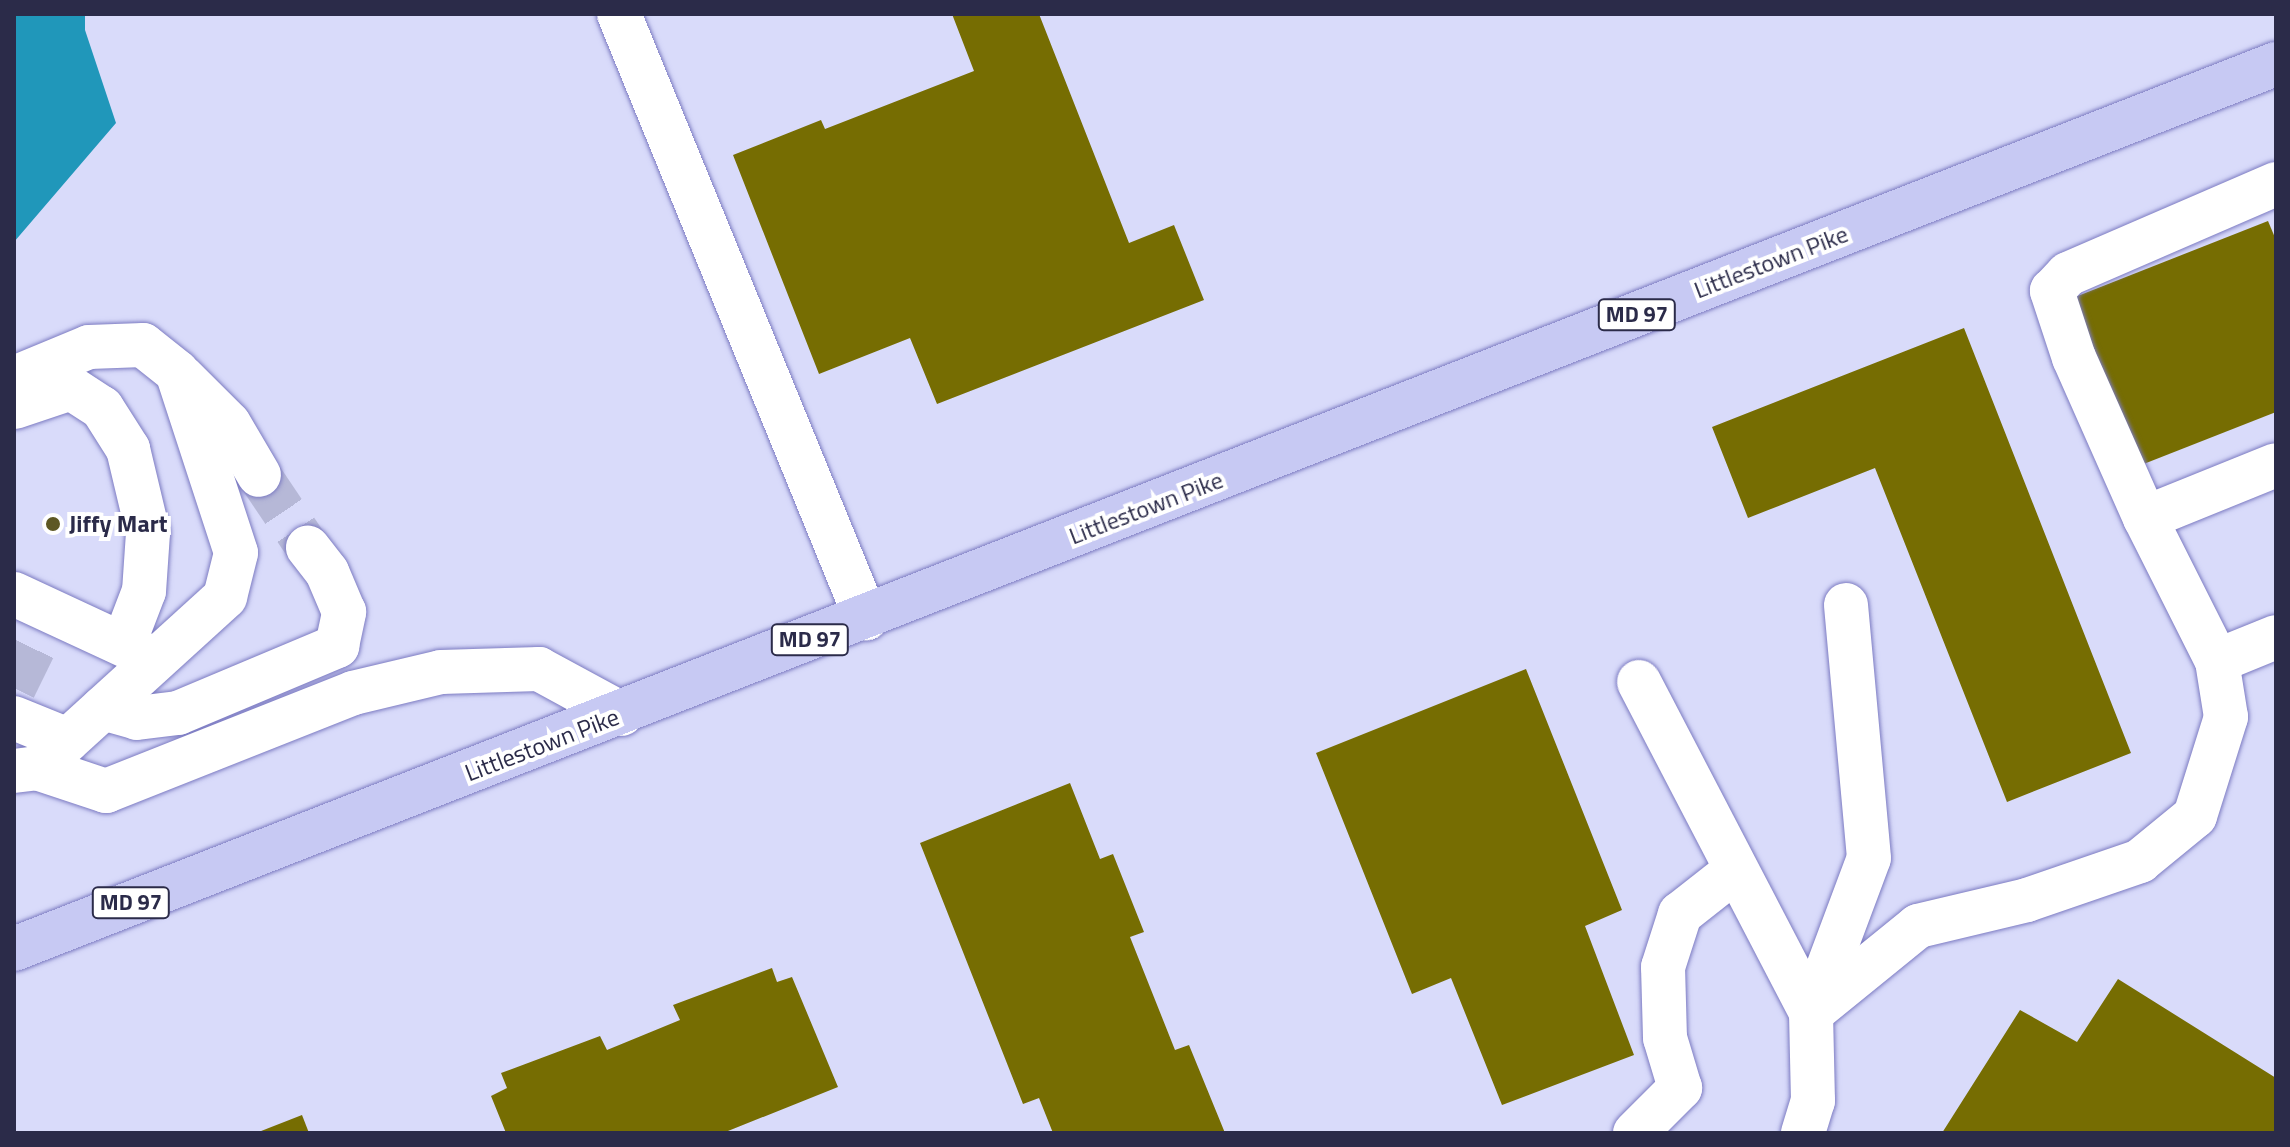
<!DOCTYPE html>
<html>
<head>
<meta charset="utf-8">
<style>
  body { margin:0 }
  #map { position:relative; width:2290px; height:1147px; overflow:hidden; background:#d9dbfa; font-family:"Titillium Web",sans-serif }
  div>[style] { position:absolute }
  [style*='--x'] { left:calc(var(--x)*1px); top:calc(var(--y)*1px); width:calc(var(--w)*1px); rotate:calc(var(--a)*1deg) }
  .water>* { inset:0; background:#2097ba }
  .building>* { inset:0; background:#766d02 }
  .minor-tunnel>* { height:44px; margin-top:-22px; transform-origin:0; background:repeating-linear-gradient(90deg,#b6b8d7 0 44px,transparent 0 66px) }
  .roads { filter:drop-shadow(0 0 2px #7c7bc2) drop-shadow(0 0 2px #7c7bc2) }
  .minor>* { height:44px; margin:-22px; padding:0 22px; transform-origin:22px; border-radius:22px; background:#fff }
  .highway>* { height:44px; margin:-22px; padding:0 22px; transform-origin:22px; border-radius:22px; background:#c7c9f3 }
  .dots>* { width:22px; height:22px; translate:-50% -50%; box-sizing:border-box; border:4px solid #fff; border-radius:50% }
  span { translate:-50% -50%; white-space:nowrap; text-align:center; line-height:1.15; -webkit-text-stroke:8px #fff; paint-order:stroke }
  .shield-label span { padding:2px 6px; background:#fff; border:2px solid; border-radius:6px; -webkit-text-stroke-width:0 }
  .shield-label { font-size:22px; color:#2b2b49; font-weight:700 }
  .street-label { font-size:24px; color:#2b2b49 }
  .poi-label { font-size:24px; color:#2b2b49; font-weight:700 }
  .left { translate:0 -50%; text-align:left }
  .frame { position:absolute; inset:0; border:16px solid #2b2b49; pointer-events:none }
</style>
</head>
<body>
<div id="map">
  <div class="water">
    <i style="clip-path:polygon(14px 14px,85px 14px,85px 30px,116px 123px,14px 242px)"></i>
  </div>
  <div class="building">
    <i style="clip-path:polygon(952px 14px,1039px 14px,1129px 243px,1174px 225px,1204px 300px,937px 404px,910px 338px,819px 374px,733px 155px,821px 120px,825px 129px,974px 71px)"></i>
    <i style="clip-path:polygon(2268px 221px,2276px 240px,2276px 412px,2136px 467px,2070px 299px)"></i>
    <i style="clip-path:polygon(1964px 328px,2131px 753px,2007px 802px,1875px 468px,1748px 518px,1712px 427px)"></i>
    <i style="clip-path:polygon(1526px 669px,1622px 910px,1585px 926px,1634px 1055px,1502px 1105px,1451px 978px,1412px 994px,1316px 753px)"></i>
    <i style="clip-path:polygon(1070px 783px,1100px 859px,1113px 854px,1144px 932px,1130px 937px,1175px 1050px,1189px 1045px,1225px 1133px,1053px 1133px,1039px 1098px,1023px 1104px,920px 843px)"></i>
    <i style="clip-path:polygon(772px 968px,777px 982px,792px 977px,838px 1087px,723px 1133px,506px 1133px,491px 1096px,507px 1088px,501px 1073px,600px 1036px,607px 1050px,680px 1020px,673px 1005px)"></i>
    <i style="clip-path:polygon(2118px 979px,2276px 1078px,2276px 1133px,1942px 1133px,2020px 1010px,2077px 1042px)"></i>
    <i style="clip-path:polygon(302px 1115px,309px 1133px,256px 1133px)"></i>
  </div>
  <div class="minor-tunnel">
    <i style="--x:259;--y:475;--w:88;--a:56.1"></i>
    <i style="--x:14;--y:688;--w:61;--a:-63.9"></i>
  </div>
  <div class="roads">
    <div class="minor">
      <i style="--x:619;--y:14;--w:653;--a:67.76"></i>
      <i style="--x:182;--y:377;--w:66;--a:45"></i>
      <i style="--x:229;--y:424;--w:59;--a:59.5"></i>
      <i style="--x:14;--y:378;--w:81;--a:-22.5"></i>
      <i style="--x:89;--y:347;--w:54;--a:-2.1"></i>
      <i style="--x:143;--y:345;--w:43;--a:38.5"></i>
      <i style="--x:177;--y:372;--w:190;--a:71.9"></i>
      <i style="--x:236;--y:553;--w:45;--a:104"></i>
      <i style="--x:225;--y:597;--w:254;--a:137.7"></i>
      <i style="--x:15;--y:407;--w:59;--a:-18.7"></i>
      <i style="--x:71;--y:388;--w:37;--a:33"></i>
      <i style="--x:102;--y:408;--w:49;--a:57.6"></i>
      <i style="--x:128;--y:449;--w:86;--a:76.6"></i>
      <i style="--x:148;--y:533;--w:58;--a:93.9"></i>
      <i style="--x:144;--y:591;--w:56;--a:111"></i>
      <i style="--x:2145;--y:518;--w:175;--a:-113.9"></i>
      <i style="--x:2074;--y:358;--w:71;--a:-108.2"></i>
      <i style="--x:2052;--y:291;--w:23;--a:-47"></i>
      <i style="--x:2068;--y:274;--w:227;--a:-23.4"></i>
      <i style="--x:14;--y:594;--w:150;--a:24.9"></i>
      <i style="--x:2217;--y:661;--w:160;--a:-116.7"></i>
      <i style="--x:2145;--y:518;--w:141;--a:-22"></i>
      <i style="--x:1639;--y:682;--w:373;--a:62.5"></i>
      <i style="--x:103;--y:708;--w:35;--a:16"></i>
      <i style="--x:137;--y:718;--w:41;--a:-7"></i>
      <i style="--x:178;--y:713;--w:173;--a:-22.8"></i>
      <i style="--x:337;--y:646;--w:35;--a:-78"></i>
      <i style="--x:344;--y:612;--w:43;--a:-113"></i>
      <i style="--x:327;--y:572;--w:31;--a:-128"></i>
      <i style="--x:14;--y:718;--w:58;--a:22.2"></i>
      <i style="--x:14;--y:771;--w:23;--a:-7"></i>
      <i style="--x:37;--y:768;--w:73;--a:18.4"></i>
      <i style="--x:106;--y:791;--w:266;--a:-21.6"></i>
      <i style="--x:353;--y:693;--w:90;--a:-13.4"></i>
      <i style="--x:441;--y:672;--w:98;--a:-1.8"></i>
      <i style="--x:539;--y:669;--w:94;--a:28.5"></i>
      <i style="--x:1811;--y:1013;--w:138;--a:-39.1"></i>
      <i style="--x:1918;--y:926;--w:112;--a:-13.4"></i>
      <i style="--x:2027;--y:900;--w:120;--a:-19"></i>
      <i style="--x:2140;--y:861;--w:71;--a:-39.3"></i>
      <i style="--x:2195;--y:816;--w:104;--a:-72.6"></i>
      <i style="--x:2226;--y:717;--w:57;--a:-99.1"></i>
      <i style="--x:2217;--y:661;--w:64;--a:-22.1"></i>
      <i style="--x:1635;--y:1133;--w:64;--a:-45"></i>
      <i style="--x:1680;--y:1088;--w:52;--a:-106.7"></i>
      <i style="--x:1665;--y:1038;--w:71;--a:-91.6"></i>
      <i style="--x:1663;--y:967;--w:56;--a:-72.2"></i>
      <i style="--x:1680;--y:914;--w:71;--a:-38.2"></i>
      <i style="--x:1803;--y:1133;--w:34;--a:-73"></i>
      <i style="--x:1813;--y:1101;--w:88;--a:-91.3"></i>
      <i style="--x:1811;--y:1013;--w:165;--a:-69.5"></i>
      <i style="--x:1869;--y:858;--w:254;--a:-95.2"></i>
    </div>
    <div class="highway">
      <i style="--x:14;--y:949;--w:2429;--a:-21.37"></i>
    </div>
  </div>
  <div class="dots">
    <i style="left:53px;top:524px;background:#5d5724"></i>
  </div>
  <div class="shield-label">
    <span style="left:1637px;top:315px">MD 97</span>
    <span style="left:810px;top:640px">MD 97</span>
    <span style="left:131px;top:903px">MD 97</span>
  </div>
  <div class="street-label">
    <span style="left:1771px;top:262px;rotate:-21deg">Littlestown Pike</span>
    <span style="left:1146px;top:508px;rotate:-21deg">Littlestown Pike</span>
    <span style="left:542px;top:745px;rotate:-21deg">Littlestown Pike</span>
  </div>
  <div class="poi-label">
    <span class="left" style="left:69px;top:524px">Jiffy Mart</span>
  </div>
  <div class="frame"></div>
</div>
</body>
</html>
